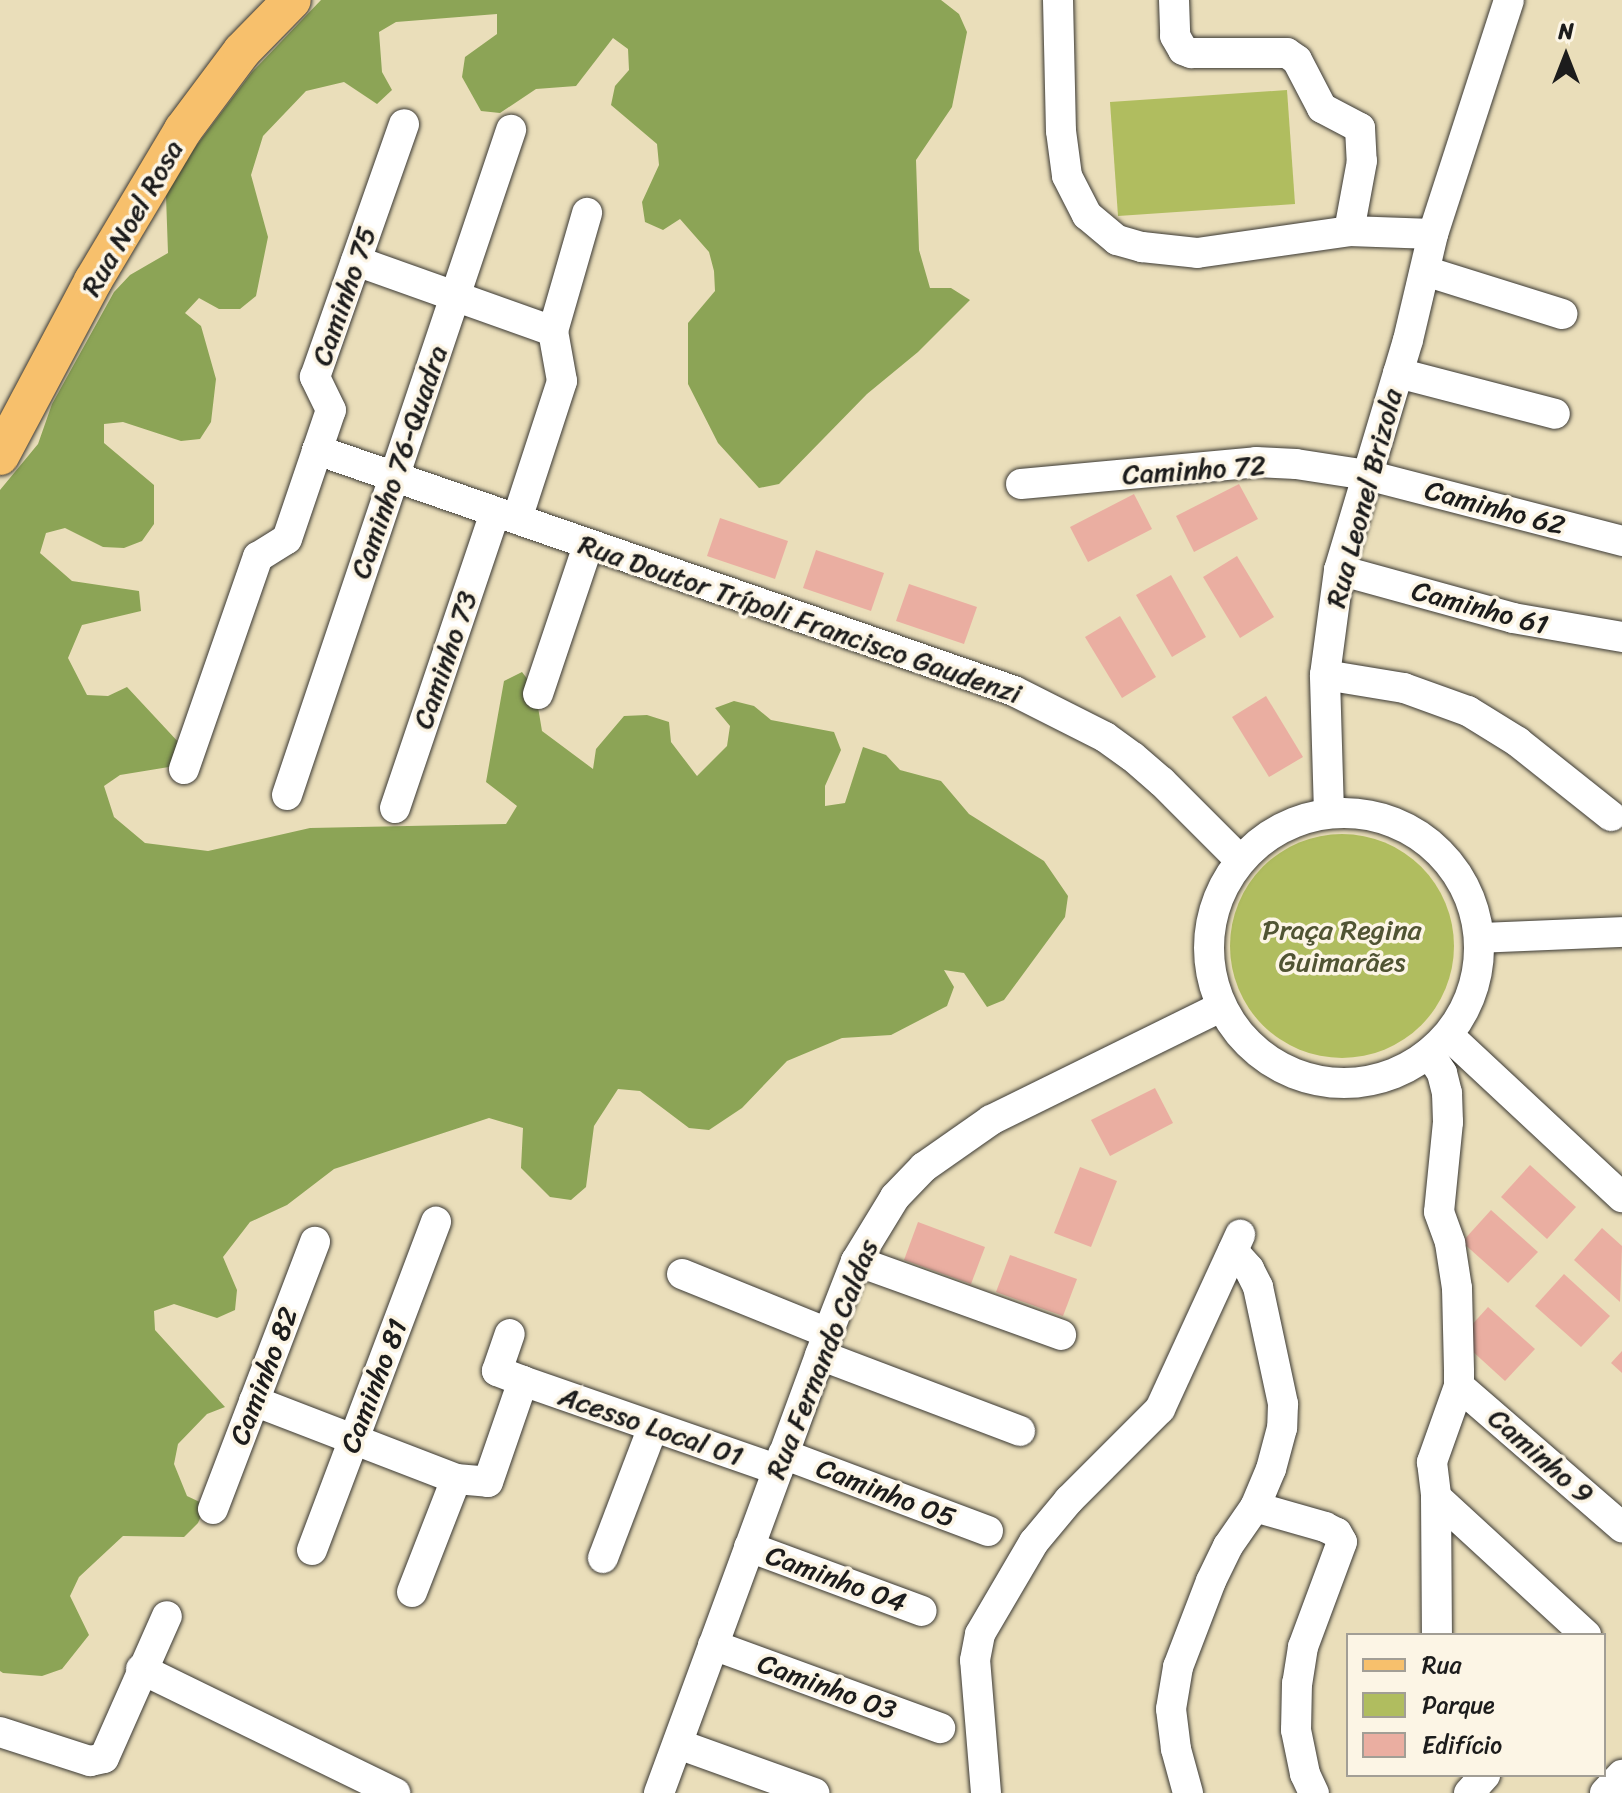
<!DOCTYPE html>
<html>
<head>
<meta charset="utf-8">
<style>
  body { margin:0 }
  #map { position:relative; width:1622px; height:1793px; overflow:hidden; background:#eadeba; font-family:Sriracha,sans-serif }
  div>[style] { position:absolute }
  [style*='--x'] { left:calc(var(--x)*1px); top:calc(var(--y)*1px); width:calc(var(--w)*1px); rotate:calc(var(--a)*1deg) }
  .green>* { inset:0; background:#b0bd5f }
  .round { border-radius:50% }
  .forest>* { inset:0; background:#8ca456 }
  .building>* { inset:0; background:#eaaea1 }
  .roads { filter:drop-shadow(0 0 2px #3b3934) drop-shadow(0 0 2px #3b3934) }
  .minor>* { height:30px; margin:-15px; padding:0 15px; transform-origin:15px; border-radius:15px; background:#fff }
  .minor>.ring { margin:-15px; padding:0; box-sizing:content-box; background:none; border:30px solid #fff; border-radius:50% }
  .major>* { height:38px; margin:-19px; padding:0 19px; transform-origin:19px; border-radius:19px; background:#f7c06c }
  span { translate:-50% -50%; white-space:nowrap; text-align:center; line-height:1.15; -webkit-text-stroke:7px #fcf5e5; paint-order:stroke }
  .street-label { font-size:28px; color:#1c1c1c }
  .park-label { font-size:28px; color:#505433 }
  .legend { position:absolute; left:1346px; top:1633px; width:260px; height:144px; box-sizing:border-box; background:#fcf5e5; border:2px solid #a29e95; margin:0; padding:10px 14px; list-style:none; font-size:24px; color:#1c1c1c }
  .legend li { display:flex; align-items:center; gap:16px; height:40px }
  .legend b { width:40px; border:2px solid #a29e95 }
  .north { position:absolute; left:1526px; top:16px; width:80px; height:80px; -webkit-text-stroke:6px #fcf5e5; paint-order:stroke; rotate:0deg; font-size:22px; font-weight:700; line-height:32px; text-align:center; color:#1c1c1c }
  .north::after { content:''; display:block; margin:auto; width:28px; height:36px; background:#1c1c1c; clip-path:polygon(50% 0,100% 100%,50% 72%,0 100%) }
</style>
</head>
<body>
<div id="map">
  <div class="green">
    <i style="clip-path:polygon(1287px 90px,1295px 204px,1118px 216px,1110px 102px)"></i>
    <i class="round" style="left:1230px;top:834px;width:224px;height:224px"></i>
  </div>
  <div class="forest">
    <i style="clip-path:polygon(321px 0,941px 0,959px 14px,967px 32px,952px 107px,916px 160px,919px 250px,930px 288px,951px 288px,970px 300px,918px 352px,867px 394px,779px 484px,759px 488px,718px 443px,688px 384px,688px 323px,715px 291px,714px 271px,709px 252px,680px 219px,663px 230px,645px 222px,642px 202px,659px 165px,657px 144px,611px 105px,615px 86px,629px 70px,628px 49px,613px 38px,576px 86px,536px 89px,500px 113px,481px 111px,462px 77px,465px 57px,497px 34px,497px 14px,396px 22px,379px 32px,382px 72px,392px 90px,377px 104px,344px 82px,306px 91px,263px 136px,251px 175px,268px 237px,256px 296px,240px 309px,219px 309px,199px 298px,185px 313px,201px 326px,216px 379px,211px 422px,200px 439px,181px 441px,123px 422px,104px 424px,104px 443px,154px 485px,154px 524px,142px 541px,124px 548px,103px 547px,65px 528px,46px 533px,40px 553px,72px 581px,139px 591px,141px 611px,82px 625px,68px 658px,87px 695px,108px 696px,127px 687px,181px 745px,181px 765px,120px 775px,104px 786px,114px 817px,145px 843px,208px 851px,310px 828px,506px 824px,517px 806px,486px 782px,504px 681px,522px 672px,535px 689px,542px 731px,593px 769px,596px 749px,624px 716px,647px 715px,669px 722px,671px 742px,697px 776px,727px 746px,730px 726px,715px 708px,734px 701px,754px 706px,771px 720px,834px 732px,841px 750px,825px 786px,825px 806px,845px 803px,863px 747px,886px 755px,900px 770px,941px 781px,969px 814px,1044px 861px,1068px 896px,1065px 917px,1004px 1000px,987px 1007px,964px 973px,944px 970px,954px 987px,947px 1006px,891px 1035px,842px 1038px,787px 1061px,742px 1108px,709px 1130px,689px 1128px,640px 1091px,618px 1089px,594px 1126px,586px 1187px,571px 1200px,550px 1197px,521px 1168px,523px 1128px,489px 1118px,334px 1169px,287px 1205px,250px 1222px,223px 1257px,237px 1290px,235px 1310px,217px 1318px,174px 1304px,154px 1311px,155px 1330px,225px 1407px,207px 1414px,178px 1444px,174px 1464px,187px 1496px,206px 1505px,198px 1523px,184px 1537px,123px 1536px,79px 1577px,70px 1596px,89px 1635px,62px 1669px,42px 1676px,3px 1673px,0 1671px,0 490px,38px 444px,52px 404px,114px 292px,130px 275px,168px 253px,166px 196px,178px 170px,252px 72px)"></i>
  </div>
  <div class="building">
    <i style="clip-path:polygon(1239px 484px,1258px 519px,1194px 552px,1176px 516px)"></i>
    <i style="clip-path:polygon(1134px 494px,1152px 529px,1088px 562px,1070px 527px)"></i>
    <i style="clip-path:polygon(720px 518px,788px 541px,775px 579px,707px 556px)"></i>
    <i style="clip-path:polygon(816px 550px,884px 573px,871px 611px,803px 588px)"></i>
    <i style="clip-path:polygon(1237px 556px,1274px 617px,1240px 638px,1203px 577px)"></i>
    <i style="clip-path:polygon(1171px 575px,1206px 637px,1172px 657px,1136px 595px)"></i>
    <i style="clip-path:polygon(909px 584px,977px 607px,964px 644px,896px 621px)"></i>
    <i style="clip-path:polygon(1120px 616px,1156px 677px,1122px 698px,1085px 637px)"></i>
    <i style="clip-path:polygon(1266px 696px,1303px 757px,1269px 777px,1232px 717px)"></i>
    <i style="clip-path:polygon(1155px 1088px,1173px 1123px,1110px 1156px,1091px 1120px)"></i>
    <i style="clip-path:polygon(1530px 1165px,1576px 1207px,1547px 1239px,1501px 1197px)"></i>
    <i style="clip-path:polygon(1080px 1167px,1117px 1181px,1091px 1247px,1054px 1233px)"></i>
    <i style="clip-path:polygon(1491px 1210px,1538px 1252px,1508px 1283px,1462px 1242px)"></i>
    <i style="clip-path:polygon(918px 1222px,985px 1247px,971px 1284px,904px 1260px)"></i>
    <i style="clip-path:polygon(1602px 1228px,1622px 1246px,1620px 1302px,1574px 1260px)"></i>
    <i style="clip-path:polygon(1010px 1255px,1077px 1279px,1063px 1316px,996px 1292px)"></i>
    <i style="clip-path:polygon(1564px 1274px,1610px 1316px,1581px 1347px,1535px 1306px)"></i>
    <i style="clip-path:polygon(1488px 1307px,1535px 1349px,1505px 1381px,1459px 1339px)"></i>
    <i style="clip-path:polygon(1622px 1351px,1622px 1373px,1611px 1363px)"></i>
  </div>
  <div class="roads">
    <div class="minor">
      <i style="--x:1058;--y:0;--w:131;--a:88.7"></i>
      <i style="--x:1061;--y:131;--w:45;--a:82.4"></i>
      <i style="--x:1067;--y:176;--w:44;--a:62.9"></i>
      <i style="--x:1087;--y:215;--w:39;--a:40"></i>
      <i style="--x:1117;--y:240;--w:26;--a:16"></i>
      <i style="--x:1142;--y:247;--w:55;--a:6.2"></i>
      <i style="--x:1197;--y:253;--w:154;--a:-8.2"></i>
      <i style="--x:1349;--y:231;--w:84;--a:2"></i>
      <i style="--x:1174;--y:0;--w:36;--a:88"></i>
      <i style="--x:1175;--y:36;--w:16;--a:60"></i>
      <i style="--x:1183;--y:50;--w:9;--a:21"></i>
      <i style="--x:1191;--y:53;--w:96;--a:0"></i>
      <i style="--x:1287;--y:53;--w:12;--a:35"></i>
      <i style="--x:1297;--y:60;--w:54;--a:62.5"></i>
      <i style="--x:1322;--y:108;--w:43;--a:27.8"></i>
      <i style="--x:1360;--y:128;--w:33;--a:87"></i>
      <i style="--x:1362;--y:161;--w:71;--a:100.5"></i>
      <i style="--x:356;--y:261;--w:209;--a:19.6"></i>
      <i style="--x:1425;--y:271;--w:144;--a:17.4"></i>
      <i style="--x:1398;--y:373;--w:162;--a:14.6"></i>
      <i style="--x:317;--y:450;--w:737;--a:19.07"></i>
      <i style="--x:1014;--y:691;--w:102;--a:26.8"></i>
      <i style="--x:1105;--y:737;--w:34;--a:36"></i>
      <i style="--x:1133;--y:757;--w:38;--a:41"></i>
      <i style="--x:1162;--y:782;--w:110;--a:45"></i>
      <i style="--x:1021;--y:484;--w:236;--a:-5.3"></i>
      <i style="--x:1256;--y:462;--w:40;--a:2.9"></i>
      <i style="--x:1296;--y:464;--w:72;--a:8.8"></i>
      <i style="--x:1367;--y:475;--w:263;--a:14.5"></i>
      <i style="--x:517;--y:519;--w:145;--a:-71.9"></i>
      <i style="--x:562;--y:381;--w:51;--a:-100.2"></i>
      <i style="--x:553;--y:331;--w:123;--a:-73.9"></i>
      <i style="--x:1339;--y:570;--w:180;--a:15.4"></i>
      <i style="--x:1513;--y:618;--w:111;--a:9.9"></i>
      <i style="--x:1325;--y:675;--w:80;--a:9.3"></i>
      <i style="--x:1404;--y:688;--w:68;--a:19.8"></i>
      <i style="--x:1468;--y:711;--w:59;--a:31.8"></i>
      <i style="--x:1518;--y:742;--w:119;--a:38.5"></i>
      <i style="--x:538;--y:694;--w:157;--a:-71.4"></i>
      <i style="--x:184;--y:769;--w:225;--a:-70.8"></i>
      <i style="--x:258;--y:557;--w:34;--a:-32"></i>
      <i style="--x:287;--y:539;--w:136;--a:-71.2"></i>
      <i style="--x:331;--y:410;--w:37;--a:-116"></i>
      <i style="--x:315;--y:377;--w:268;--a:-70.6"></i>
      <i style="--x:287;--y:795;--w:702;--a:-71.38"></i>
      <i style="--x:395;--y:808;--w:312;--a:-71.3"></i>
      <i style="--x:1329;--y:813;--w:138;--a:-91.7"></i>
      <i style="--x:1325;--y:675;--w:106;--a:-82.4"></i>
      <i style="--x:1339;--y:570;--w:240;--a:-73.3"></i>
      <i style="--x:1408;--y:340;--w:109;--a:-76.7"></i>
      <i style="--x:1433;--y:234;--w:246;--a:-72"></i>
      <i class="ring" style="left:1209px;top:813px;width:240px;height:240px"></i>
      <i style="--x:1479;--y:938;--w:143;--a:-2.4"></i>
      <i style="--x:1448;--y:1035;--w:238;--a:43"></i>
      <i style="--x:1429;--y:1053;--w:24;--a:57"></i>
      <i style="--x:1442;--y:1073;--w:21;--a:76"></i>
      <i style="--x:1447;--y:1093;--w:29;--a:88"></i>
      <i style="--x:1448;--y:1122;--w:90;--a:95.7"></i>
      <i style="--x:1439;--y:1212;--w:33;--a:70"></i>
      <i style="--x:1450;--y:1243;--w:46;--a:81.2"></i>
      <i style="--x:1457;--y:1288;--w:84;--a:88.6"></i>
      <i style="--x:1459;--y:1372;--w:14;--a:90"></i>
      <i style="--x:1459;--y:1386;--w:81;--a:109.6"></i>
      <i style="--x:1432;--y:1462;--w:35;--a:83"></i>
      <i style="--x:1436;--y:1497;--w:138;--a:89.6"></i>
      <i style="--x:1233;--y:1251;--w:24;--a:48"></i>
      <i style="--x:1249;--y:1269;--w:20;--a:63"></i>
      <i style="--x:1258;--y:1287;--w:120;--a:77.9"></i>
      <i style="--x:1283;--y:1404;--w:24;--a:92"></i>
      <i style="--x:1282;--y:1428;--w:42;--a:105"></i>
      <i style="--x:1271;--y:1469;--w:41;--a:112.8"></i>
      <i style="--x:1255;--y:1507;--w:73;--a:15.9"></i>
      <i style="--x:1325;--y:1527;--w:13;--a:27"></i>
      <i style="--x:1337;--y:1533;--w:10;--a:61"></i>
      <i style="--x:1342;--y:1542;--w:112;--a:110.4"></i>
      <i style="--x:1303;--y:1647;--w:36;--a:99"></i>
      <i style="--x:1297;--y:1683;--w:47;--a:91.2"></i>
      <i style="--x:1296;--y:1730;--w:45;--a:78.4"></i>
      <i style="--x:1305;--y:1774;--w:21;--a:65"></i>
      <i style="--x:856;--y:1261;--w:218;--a:19.8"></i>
      <i style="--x:682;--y:1274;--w:157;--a:22"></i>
      <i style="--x:820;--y:1355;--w:214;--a:20.8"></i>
      <i style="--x:523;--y:1381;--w:270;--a:19.2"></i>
      <i style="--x:1459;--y:1386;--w:216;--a:40.9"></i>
      <i style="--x:254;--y:1401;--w:217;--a:21.1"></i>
      <i style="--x:456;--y:1479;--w:32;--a:5"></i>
      <i style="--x:488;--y:1482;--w:107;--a:-70.9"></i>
      <i style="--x:523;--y:1381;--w:28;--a:-159"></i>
      <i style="--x:497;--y:1371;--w:39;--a:-71"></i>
      <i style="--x:783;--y:1454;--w:219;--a:20.6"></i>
      <i style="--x:1436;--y:1497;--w:204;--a:42.6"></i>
      <i style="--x:213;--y:1509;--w:286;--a:-69.1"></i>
      <i style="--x:749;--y:1547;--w:184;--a:20.3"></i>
      <i style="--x:312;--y:1550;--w:351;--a:-69.3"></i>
      <i style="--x:603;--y:1558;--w:140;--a:-69.1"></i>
      <i style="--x:412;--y:1592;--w:121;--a:-68.7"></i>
      <i style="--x:713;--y:1645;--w:242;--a:20.1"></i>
      <i style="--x:141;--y:1669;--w:283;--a:26"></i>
      <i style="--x:0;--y:1732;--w:95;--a:17.9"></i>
      <i style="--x:90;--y:1761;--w:14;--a:-12"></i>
      <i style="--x:104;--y:1758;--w:155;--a:-66.1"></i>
      <i style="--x:678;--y:1744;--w:145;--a:19.8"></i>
      <i style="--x:659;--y:1793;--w:490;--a:-69.8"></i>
      <i style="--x:828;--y:1333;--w:77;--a:-68.7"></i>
      <i style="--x:856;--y:1261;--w:75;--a:-58.6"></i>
      <i style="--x:895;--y:1197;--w:42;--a:-46"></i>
      <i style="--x:924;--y:1167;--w:82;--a:-35"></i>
      <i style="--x:991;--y:1120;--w:256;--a:-26.2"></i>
      <i style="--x:986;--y:1793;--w:133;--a:-94.7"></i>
      <i style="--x:975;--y:1660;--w:26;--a:-79"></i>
      <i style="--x:980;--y:1634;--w:107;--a:-59.6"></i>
      <i style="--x:1034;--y:1542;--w:55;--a:-50.2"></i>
      <i style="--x:1069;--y:1500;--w:129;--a:-45"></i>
      <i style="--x:1160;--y:1409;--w:192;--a:-65.3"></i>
      <i style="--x:1188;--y:1793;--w:46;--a:-105.3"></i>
      <i style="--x:1176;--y:1749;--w:40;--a:-97.1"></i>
      <i style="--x:1171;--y:1709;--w:43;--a:-80.5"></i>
      <i style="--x:1178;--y:1667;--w:92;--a:-69"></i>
      <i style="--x:1211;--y:1581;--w:39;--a:-64"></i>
      <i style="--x:1228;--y:1546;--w:47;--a:-55.3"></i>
      <i style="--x:1469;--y:1793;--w:24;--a:-48"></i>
      <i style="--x:1605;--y:1793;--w:25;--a:-47"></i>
    </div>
    <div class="major">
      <i style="--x:0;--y:456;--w:198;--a:-62"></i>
      <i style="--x:93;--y:281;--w:176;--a:-59.2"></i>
      <i style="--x:183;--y:130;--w:99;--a:-53.2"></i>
      <i style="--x:242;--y:51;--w:71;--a:-45.6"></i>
    </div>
  </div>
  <div class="street-label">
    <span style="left:132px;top:218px;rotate:-60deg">Rua Noel Rosa</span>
    <span style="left:344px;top:296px;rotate:-71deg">Caminho 75</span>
    <span style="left:399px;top:462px;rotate:-71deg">Caminho 76-Quadra</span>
    <span style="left:1194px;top:470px;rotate:-4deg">Caminho 72</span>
    <span style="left:1364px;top:498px;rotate:-75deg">Rua Leonel Brizola</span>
    <span style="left:1495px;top:508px;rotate:15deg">Caminho 62</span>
    <span style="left:1480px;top:608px;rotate:15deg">Caminho 61</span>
    <span style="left:800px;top:619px;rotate:19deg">Rua Doutor Trípoli Francisco Gaudenzi</span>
    <span style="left:445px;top:660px;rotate:-71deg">Caminho 73</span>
    <span style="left:822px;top:1359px;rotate:-68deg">Rua Fernando Caldas</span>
    <span style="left:264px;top:1376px;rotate:-69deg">Caminho 82</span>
    <span style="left:374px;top:1386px;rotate:-69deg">Caminho 81</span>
    <span style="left:651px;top:1426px;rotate:19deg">Acesso Local 01</span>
    <span style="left:1541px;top:1456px;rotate:41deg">Caminho 9</span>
    <span style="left:886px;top:1493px;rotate:21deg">Caminho 05</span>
    <span style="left:836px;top:1579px;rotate:20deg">Caminho 04</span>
    <span style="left:827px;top:1687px;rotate:20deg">Caminho 03</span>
  </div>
  <div class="park-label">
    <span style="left:1342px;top:946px">Praça Regina<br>Guimarães</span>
  </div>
  <ul class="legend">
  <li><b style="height:10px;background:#f7c06c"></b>Rua</li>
  <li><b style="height:22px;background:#b0bd5f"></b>Parque</li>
  <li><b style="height:22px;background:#eaaea1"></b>Edifício</li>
  </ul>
  <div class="north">N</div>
</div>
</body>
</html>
